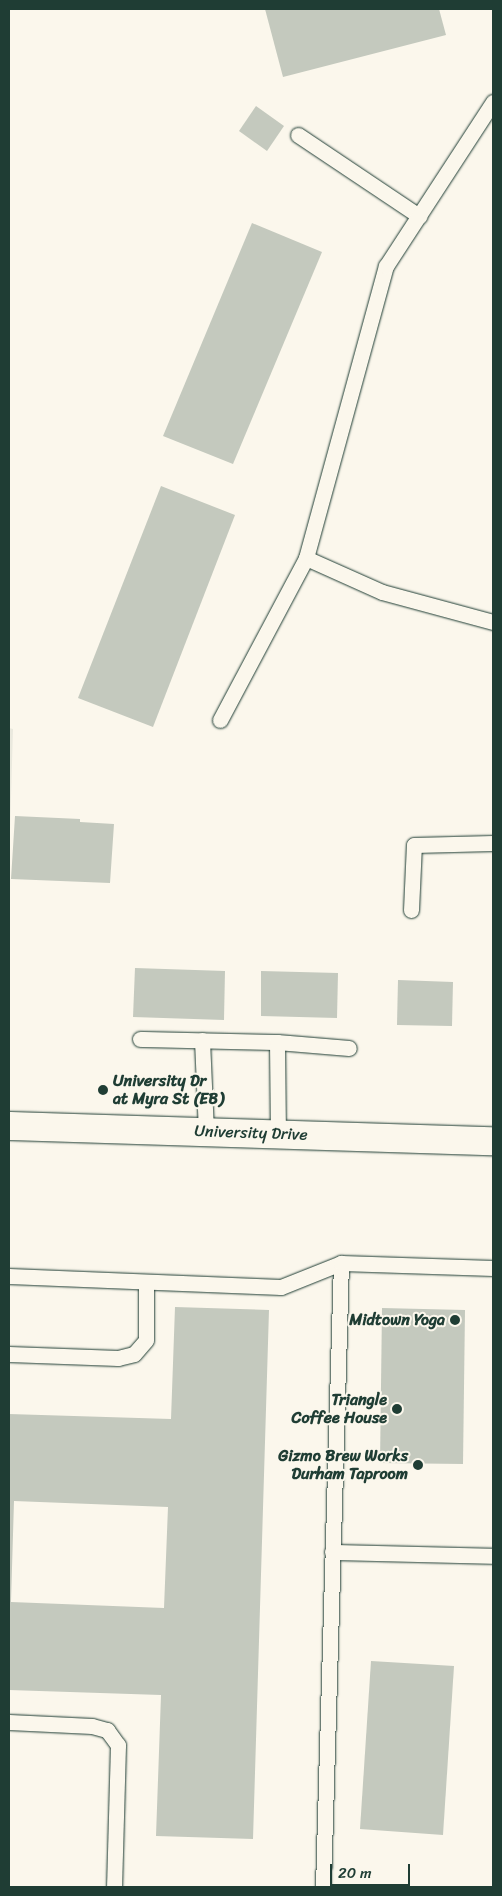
<!DOCTYPE html>
<html>
<head>
<meta charset="utf-8">
<style>
  body { margin:0 }
  #map { position:relative; width:502px; height:1896px; overflow:hidden; background:#fbf7ec; font-family:Sriracha,sans-serif }
  div>[style] { position:absolute }
  [style*='--x'] { left:calc(var(--x)*1px); top:calc(var(--y)*1px); width:calc(var(--w)*1px); rotate:calc(var(--a)*1deg) }
  .built>* { inset:0; background:#eae9de }
  .building>* { inset:0; background:#c4c9be }
  .roads { filter:drop-shadow(0 0 1px #1f3d34) drop-shadow(0 0 1px #1f3d34) }
  .service>* { height:15px; margin:-7.5px; padding:0 7.5px; transform-origin:7.5px; border-radius:7.5px; background:#fbf7ec }
  .secondary>* { height:28px; margin:-14px; padding:0 14px; transform-origin:14px; border-radius:14px; background:#fbf7ec }
  .dots>* { width:14px; height:14px; translate:-50% -50%; box-sizing:border-box; border:2px solid #fbf7ec; border-radius:50% }
  span { translate:-50% -50%; white-space:nowrap; text-align:center; line-height:1.15; -webkit-text-stroke:4px #fbf7ec; paint-order:stroke }
  .poi-label { font-size:16px; color:#1f3d34; font-weight:700 }
  .left { translate:0 -50%; text-align:left }
  .right { translate:-100% -50%; text-align:right }
  .street-label { font-size:16px; color:#1f3d34 }
  .frame { position:absolute; inset:0; border:10px solid #1f3d34; pointer-events:none }
  .scale { position:absolute; left:330px; top:1864px; width:80px; height:22px; box-sizing:border-box; border:2px solid #1f3d34; border-top:0; padding-left:6px; font-size:15px; line-height:18px; white-space:nowrap; color:#1f3d34; -webkit-text-stroke:4px #fbf7ec; paint-order:stroke }
</style>
</head>
<body>
<div id="map">
  <div class="built">
    <i style="clip-path:polygon(9px 728px,13px 729px,9px 865px)"></i>
  </div>
  <div class="building">
    <i style="clip-path:polygon(265px 9px,439px 9px,446px 35px,283px 77px)"></i>
    <i style="clip-path:polygon(256px 106px,284px 126px,267px 151px,239px 131px)"></i>
    <i style="clip-path:polygon(252px 223px,322px 252px,233px 464px,163px 436px)"></i>
    <i style="clip-path:polygon(161px 486px,235px 515px,153px 727px,78px 698px)"></i>
    <i style="clip-path:polygon(15px 816px,80px 819px,80px 822px,114px 824px,110px 883px,11px 879px)"></i>
    <i style="clip-path:polygon(135px 968px,225px 971px,224px 1020px,133px 1017px)"></i>
    <i style="clip-path:polygon(261px 971px,338px 973px,337px 1018px,261px 1016px)"></i>
    <i style="clip-path:polygon(398px 980px,453px 982px,452px 1026px,397px 1025px)"></i>
    <i style="clip-path:polygon(evenodd,175px 1307px,269px 1310px,253px 1839px,156px 1836px,161px 1695px,9px 1690px,9px 1414px,171px 1419px,175px 1307px,14px 1501px,168px 1507px,164px 1608px,11px 1602px,14px 1501px)"></i>
    <i style="clip-path:polygon(382px 1308px,465px 1310px,463px 1464px,380px 1463px)"></i>
    <i style="clip-path:polygon(371px 1661px,454px 1666px,443px 1835px,360px 1829px)"></i>
  </div>
  <div class="roads">
    <div class="service">
      <i style="--x:298;--y:135;--w:146;--a:33.8"></i>
      <i style="--x:306;--y:558;--w:83;--a:24.1"></i>
      <i style="--x:382;--y:592;--w:115;--a:15.1"></i>
      <i style="--x:220;--y:720;--w:183;--a:-62"></i>
      <i style="--x:306;--y:558;--w:303;--a:-74.7"></i>
      <i style="--x:386;--y:266;--w:196;--a:-56.9"></i>
      <i style="--x:411;--y:910;--w:65;--a:-87.4"></i>
      <i style="--x:414;--y:845;--w:79;--a:-1.5"></i>
      <i style="--x:140;--y:1039;--w:137;--a:1.3"></i>
      <i style="--x:277;--y:1042;--w:92;--a:89.4"></i>
      <i style="--x:202;--y:1040;--w:92;--a:87.5"></i>
      <i style="--x:277;--y:1042;--w:72;--a:4.8"></i>
      <i style="--x:9;--y:1276;--w:272;--a:2.3"></i>
      <i style="--x:281;--y:1287;--w:65;--a:-21.8"></i>
      <i style="--x:9;--y:1354;--w:109;--a:2.1"></i>
      <i style="--x:118;--y:1358;--w:16;--a:-14"></i>
      <i style="--x:134;--y:1354;--w:18;--a:-49"></i>
      <i style="--x:146;--y:1340;--w:58;--a:-90"></i>
      <i style="--x:332;--y:1552;--w:161;--a:1.4"></i>
      <i style="--x:9;--y:1722;--w:83;--a:2.8"></i>
      <i style="--x:92;--y:1726;--w:16;--a:15"></i>
      <i style="--x:107;--y:1730;--w:19;--a:54"></i>
      <i style="--x:118;--y:1745;--w:142;--a:91.6"></i>
      <i style="--x:323;--y:1887;--w:624;--a:-88.35"></i>
      <i style="--x:341;--y:1263;--w:152;--a:1.9"></i>
    </div>
    <div class="secondary">
      <i style="--x:9;--y:1126;--w:484;--a:1.8"></i>
    </div>
  </div>
  <div class="dots">
    <i style="left:103px;top:1090px;background:#1f3d34"></i>
    <i style="left:455px;top:1320px;background:#1f3d34"></i>
    <i style="left:397px;top:1409px;background:#1f3d34"></i>
    <i style="left:418px;top:1465px;background:#1f3d34"></i>
  </div>
  <div class="poi-label">
    <span class="left" style="left:113px;top:1090px">University Dr<br>at Myra St (EB)</span>
    <span class="right" style="left:445px;top:1320px">Midtown Yoga</span>
    <span class="right" style="left:387px;top:1409px">Triangle<br>Coffee House</span>
    <span class="right" style="left:408px;top:1465px">Gizmo Brew Works<br>Durham Taproom</span>
  </div>
  <div class="street-label">
    <span style="left:251px;top:1133px;rotate:2deg">University Drive</span>
  </div>
  <div class="frame"></div>
  <div class="scale">20 m</div>
</div>
</body>
</html>
